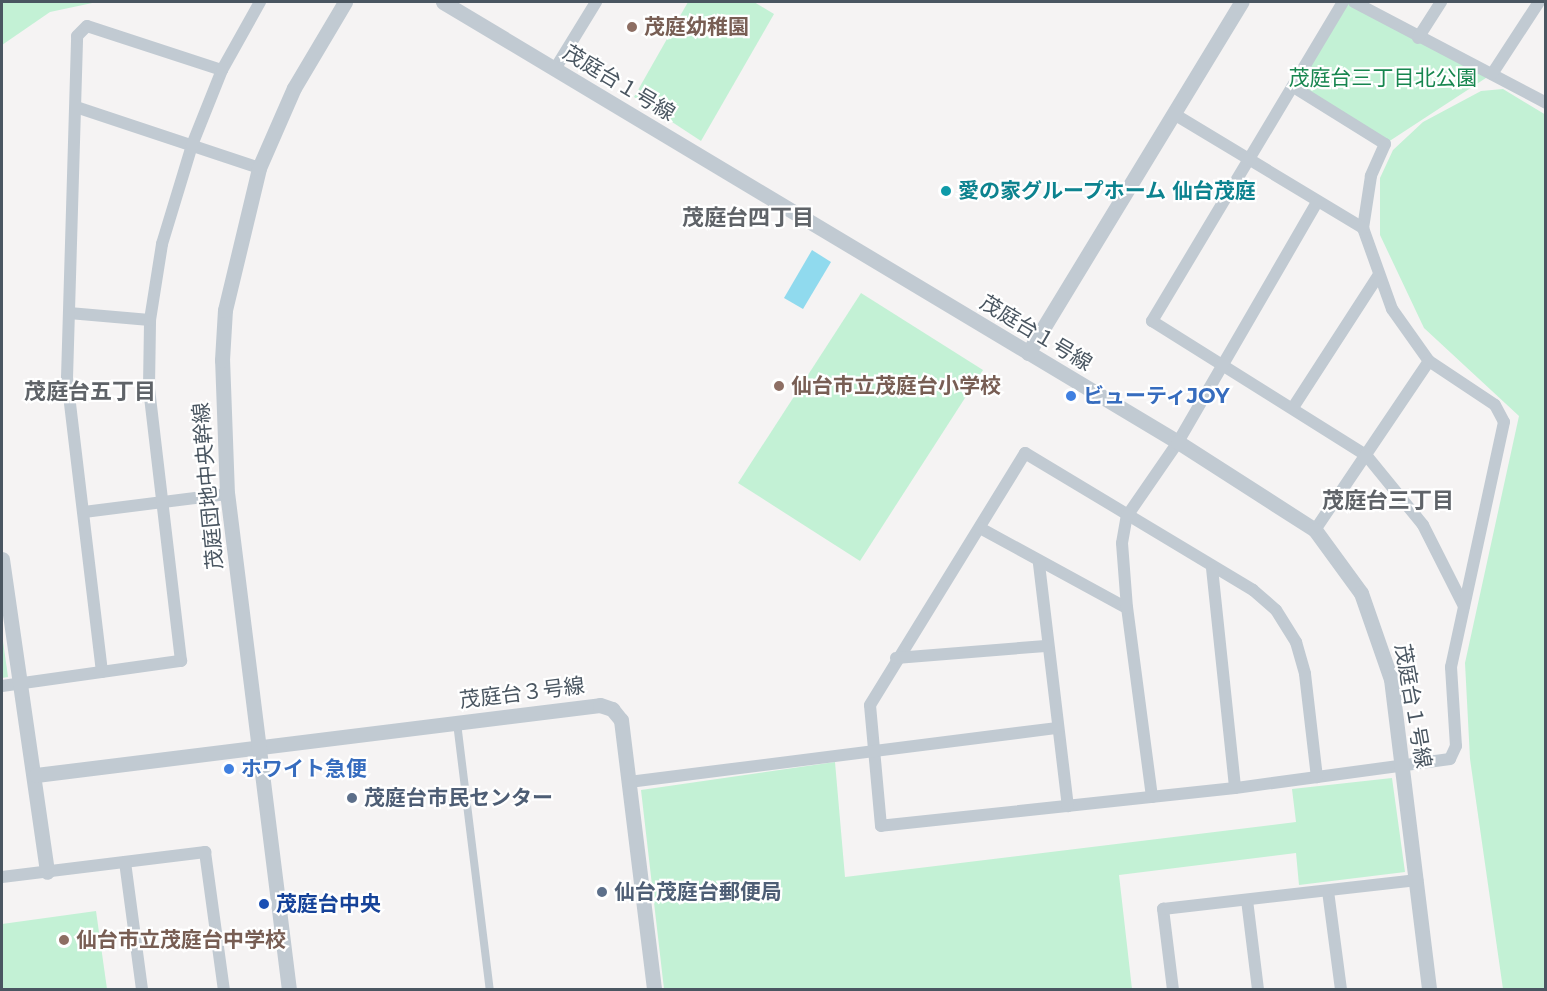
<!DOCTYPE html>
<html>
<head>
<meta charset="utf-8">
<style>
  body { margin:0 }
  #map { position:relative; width:1547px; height:991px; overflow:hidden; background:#f5f3f3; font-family:Montserrat,"Noto Sans JP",sans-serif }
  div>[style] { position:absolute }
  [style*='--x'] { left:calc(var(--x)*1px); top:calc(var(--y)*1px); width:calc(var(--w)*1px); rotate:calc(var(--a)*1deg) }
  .green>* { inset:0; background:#c3f1d5 }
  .water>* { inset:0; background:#90daee }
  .pedestrian>* { height:8px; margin:-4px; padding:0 4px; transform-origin:4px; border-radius:4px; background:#c1cad2 }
  .minor>* { height:12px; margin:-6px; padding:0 6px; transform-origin:6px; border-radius:6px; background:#c1cad2 }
  .tertiary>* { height:15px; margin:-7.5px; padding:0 7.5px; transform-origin:7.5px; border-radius:7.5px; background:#c1cad2 }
  .dots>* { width:16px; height:16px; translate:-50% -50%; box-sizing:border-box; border:3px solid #fff; border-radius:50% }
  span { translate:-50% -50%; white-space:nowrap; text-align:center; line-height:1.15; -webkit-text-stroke:4.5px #fff; paint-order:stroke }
  .education-label { font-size:21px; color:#785e54; font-weight:700 }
  .left { translate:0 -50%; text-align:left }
  .park-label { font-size:21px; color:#17864f }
  .street-label { font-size:21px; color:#4a5661 }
  .culture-label { font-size:21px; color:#0d838f; font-weight:700 }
  .shop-label { font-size:21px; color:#366cbe; font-weight:700 }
  .service-label { font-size:21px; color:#4e5e75; font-weight:700 }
  .transit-label { font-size:21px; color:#164399; font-weight:700 }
  .neighbourhood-label { font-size:22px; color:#5f6368; font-weight:700 }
  .frame { position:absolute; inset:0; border:3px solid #4a5661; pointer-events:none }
</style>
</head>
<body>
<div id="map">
  <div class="green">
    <i style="clip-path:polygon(2px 2px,97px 2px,50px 12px,2px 45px)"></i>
    <i style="clip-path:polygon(688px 2px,754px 2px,774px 14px,701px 141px,634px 97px)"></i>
    <i style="clip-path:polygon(1343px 2px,1355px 2px,1492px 74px,1385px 144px,1295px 88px)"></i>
    <i style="clip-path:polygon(1503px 89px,1546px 115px,1545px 990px,1503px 989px,1470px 759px,1465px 663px,1519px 416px,1424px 328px,1380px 235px,1380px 178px,1393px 150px,1423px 122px,1481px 91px)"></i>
    <i style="clip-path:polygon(861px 293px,983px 370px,860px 561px,738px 483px)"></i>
    <i style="clip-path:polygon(2px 634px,8px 677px,2px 678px)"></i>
    <i style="clip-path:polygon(835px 762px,845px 877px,1296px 822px,1292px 789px,1392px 778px,1405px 872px,1299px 885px,1296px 853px,1119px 875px,1132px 989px,664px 989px,641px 790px)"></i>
    <i style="clip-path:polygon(96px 911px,107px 989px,2px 989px,2px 924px)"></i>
  </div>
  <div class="water">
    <i style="clip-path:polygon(812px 250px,831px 262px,803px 309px,784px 298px)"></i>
  </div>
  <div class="pedestrian">
    <i style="--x:457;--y:723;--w:269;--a:83"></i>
  </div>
  <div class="minor">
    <i style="--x:1343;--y:2;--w:372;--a:120.9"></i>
    <i style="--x:1152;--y:321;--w:252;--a:32.1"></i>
    <i style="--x:1366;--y:455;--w:90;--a:50.8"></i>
    <i style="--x:1423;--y:525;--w:91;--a:63.2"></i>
    <i style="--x:1354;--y:2;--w:217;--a:27.7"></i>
    <i style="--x:1418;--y:38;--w:43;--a:-57.4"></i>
    <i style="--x:555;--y:69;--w:79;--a:-58.5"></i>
    <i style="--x:1492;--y:74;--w:86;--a:-56.9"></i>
    <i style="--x:1295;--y:88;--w:106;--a:31.9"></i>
    <i style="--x:1385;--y:144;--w:35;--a:114"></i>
    <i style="--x:1371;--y:176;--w:53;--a:98.7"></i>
    <i style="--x:1363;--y:228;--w:86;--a:70.3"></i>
    <i style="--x:1392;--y:309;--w:64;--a:54.6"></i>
    <i style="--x:1429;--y:361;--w:79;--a:33.7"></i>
    <i style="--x:1495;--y:405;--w:19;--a:62"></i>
    <i style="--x:1504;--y:422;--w:251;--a:102.2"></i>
    <i style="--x:1451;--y:667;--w:79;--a:86.4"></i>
    <i style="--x:1456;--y:746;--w:14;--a:115"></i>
    <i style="--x:1450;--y:759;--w:217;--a:172.3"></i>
    <i style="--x:1235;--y:788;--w:356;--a:173.9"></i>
    <i style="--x:881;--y:826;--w:121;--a:-95.2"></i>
    <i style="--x:870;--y:705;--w:296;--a:-58.4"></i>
    <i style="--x:1025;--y:453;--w:266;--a:31"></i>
    <i style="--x:1253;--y:590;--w:30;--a:41"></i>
    <i style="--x:1276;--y:610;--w:38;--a:58"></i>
    <i style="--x:1296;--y:642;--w:33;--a:74"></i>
    <i style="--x:1305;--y:674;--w:104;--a:83.4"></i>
    <i style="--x:76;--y:107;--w:193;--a:18.4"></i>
    <i style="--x:1174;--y:114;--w:221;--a:31.1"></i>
    <i style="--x:69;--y:313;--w:81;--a:4.9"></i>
    <i style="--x:1294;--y:406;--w:155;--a:-57.1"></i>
    <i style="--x:84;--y:512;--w:144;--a:-7.2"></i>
    <i style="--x:980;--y:528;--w:167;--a:28.6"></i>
    <i style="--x:1315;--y:530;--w:204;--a:-56"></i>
    <i style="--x:1039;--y:564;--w:244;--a:83.2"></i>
    <i style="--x:1212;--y:568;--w:221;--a:84"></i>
    <i style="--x:896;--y:658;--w:150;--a:-4.6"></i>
    <i style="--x:102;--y:672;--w:296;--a:-96.8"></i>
    <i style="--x:67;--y:378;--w:342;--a:-88.3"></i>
    <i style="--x:77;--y:36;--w:14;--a:-45"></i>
    <i style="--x:87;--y:26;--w:142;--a:18.1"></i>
    <i style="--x:2;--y:686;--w:181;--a:-8"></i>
    <i style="--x:181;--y:661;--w:276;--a:-96.7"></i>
    <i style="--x:149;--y:387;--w:67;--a:-89.1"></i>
    <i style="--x:150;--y:320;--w:77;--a:-81"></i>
    <i style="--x:162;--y:244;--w:103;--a:-73.1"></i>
    <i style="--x:192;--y:145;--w:81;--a:-68.2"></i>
    <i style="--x:222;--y:70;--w:78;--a:-60.8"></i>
    <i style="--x:629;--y:782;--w:430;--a:-7.2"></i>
    <i style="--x:1152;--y:797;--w:191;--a:-97.5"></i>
    <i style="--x:1127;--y:608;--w:65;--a:-94.4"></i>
    <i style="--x:1122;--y:543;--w:27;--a:-80"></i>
    <i style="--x:1127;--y:516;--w:90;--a:-55.4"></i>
    <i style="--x:1178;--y:442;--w:277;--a:-59.9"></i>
    <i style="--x:125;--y:862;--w:129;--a:82.4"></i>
    <i style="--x:2;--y:877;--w:205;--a:-7"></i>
    <i style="--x:205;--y:852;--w:139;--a:82.2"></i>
    <i style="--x:1328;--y:891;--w:100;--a:82.5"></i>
    <i style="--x:1247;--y:900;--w:91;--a:83"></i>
    <i style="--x:1173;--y:990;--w:82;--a:-97"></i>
    <i style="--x:1163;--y:909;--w:256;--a:-6.5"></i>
  </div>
  <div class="tertiary">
    <i style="--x:443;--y:2;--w:857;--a:30.91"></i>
    <i style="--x:1178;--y:442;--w:163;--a:32.7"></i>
    <i style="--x:1315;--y:530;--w:78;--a:53.9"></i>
    <i style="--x:1361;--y:593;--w:91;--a:70.8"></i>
    <i style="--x:1391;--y:679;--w:313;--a:83"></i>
    <i style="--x:1028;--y:353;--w:411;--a:-58.7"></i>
    <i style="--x:2;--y:559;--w:316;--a:81.8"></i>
    <i style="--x:36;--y:775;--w:568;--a:-7.07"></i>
    <i style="--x:600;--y:705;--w:13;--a:18"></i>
    <i style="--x:612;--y:709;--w:14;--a:51"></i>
    <i style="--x:621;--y:720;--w:272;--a:83"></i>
    <i style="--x:289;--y:990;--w:500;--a:-97.1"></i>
    <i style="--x:227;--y:494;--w:134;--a:-92.1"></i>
    <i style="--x:222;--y:360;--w:50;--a:-86.6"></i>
    <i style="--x:225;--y:310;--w:146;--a:-76.5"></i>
    <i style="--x:259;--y:168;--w:87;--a:-66.4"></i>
    <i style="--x:294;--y:88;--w:100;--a:-59.3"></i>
  </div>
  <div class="dots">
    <i style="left:632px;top:27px;background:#8d6e63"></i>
    <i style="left:946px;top:191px;background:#0f9aa8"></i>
    <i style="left:779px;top:386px;background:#8d6e63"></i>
    <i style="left:1071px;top:396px;background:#3f7fe0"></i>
    <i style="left:229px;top:769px;background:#3f7fe0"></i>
    <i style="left:352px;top:798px;background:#5c6f8a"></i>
    <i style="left:602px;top:892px;background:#5c6f8a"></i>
    <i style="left:264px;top:904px;background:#1a4fb4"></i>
    <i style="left:64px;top:940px;background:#8d6e63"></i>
  </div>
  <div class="education-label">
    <span class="left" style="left:644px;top:27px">茂庭幼稚園</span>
    <span class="left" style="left:791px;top:386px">仙台市立茂庭台小学校</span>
    <span class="left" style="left:76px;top:940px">仙台市立茂庭台中学校</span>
  </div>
  <div class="park-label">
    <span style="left:1383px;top:78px">茂庭台三丁目北公園</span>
  </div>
  <div class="street-label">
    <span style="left:619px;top:83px;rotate:31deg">茂庭台１号線</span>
    <span style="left:1036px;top:333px;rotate:31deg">茂庭台１号線</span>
    <span style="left:208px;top:486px;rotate:-95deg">茂庭団地中央幹線</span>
    <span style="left:522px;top:693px;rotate:-7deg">茂庭台３号線</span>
    <span style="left:1413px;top:706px;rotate:80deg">茂庭台１号線</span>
  </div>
  <div class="culture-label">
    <span class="left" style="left:958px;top:191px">愛の家グループホーム 仙台茂庭</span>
  </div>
  <div class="shop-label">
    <span class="left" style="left:1083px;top:396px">ビューティJOY</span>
    <span class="left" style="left:241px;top:769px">ホワイト急便</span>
  </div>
  <div class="service-label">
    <span class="left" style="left:364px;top:798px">茂庭台市民センター</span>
    <span class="left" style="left:614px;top:892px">仙台茂庭台郵便局</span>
  </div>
  <div class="transit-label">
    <span class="left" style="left:276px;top:904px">茂庭台中央</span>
  </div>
  <div class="neighbourhood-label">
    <span style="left:748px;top:218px">茂庭台四丁目</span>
    <span style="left:90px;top:392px">茂庭台五丁目</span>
    <span style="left:1388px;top:501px">茂庭台三丁目</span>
  </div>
  <div class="frame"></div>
</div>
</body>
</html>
